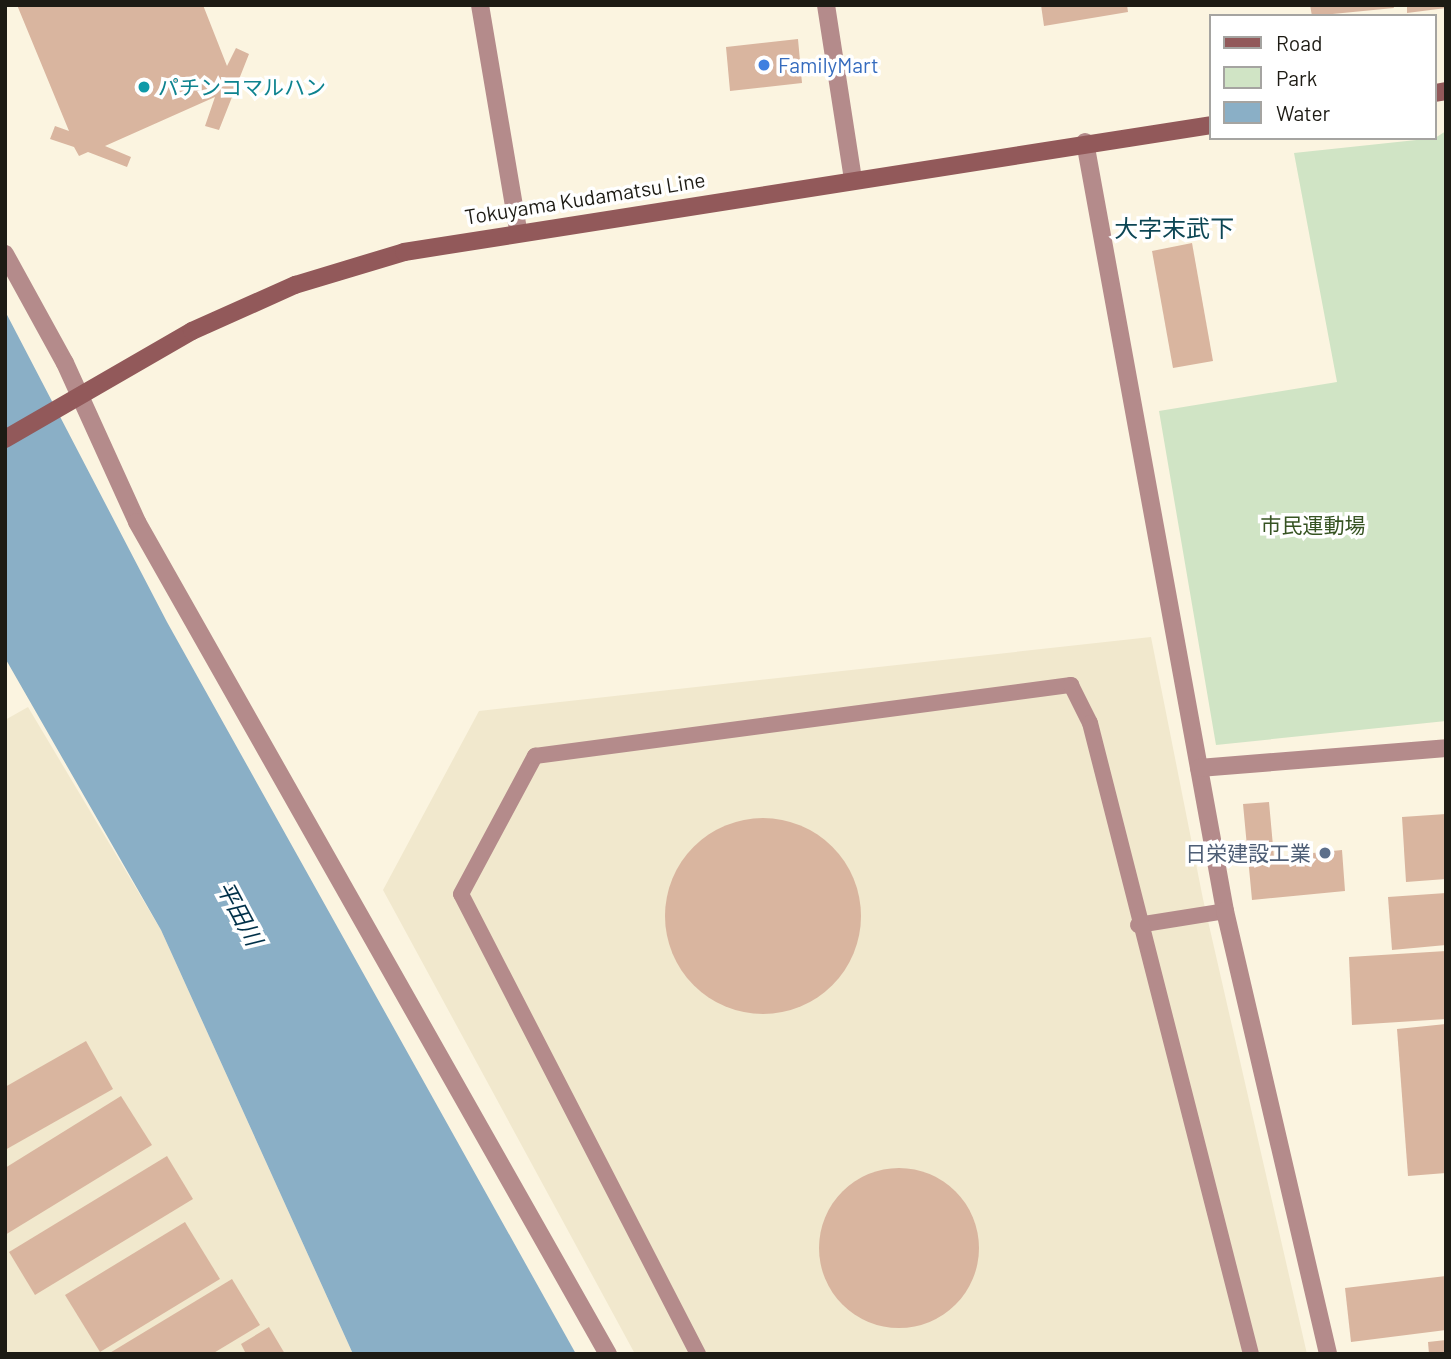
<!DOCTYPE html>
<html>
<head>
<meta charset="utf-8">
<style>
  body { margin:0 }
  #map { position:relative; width:1451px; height:1359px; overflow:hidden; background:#fbf4e0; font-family:Barlow,"Noto Sans JP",sans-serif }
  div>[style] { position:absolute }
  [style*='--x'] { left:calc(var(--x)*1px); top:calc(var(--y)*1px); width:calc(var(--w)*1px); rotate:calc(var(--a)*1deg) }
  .built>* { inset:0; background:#f1e8cd }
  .green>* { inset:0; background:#d0e4c5 }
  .water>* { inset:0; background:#8aafc6 }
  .building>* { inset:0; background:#d9b59f }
  .round { border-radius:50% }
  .service>* { height:16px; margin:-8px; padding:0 8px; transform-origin:8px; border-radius:8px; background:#b48b8b }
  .minor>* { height:18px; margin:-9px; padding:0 9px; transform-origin:9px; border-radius:9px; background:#b48b8b }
  .tertiary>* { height:18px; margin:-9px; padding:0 9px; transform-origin:9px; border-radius:9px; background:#b48b8b }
  .secondary>* { height:18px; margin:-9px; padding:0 9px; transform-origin:9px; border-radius:9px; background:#92595a }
  .dots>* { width:19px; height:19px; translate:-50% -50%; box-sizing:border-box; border:4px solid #fff; border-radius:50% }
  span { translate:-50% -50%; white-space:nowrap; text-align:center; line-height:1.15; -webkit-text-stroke:7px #fff; paint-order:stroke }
  .shop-label { font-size:21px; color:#366cbe }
  .left { translate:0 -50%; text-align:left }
  .culture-label { font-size:21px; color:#0d838f }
  .street-label { font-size:21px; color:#1d1b14 }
  .park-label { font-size:21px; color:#365322 }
  .service-label { font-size:21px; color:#4e5e75 }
  .right { translate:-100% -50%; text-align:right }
  .water-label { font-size:23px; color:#003048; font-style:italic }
  .quarter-label { font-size:24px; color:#0d4654 }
  .frame { position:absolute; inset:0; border:7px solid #1d1b14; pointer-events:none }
  .legend { position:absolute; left:1209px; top:14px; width:228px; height:126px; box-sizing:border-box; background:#fff; border:2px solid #a5a4a1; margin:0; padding:9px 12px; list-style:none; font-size:21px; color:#1d1b14 }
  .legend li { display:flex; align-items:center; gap:14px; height:35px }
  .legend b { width:35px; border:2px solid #a5a4a1 }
</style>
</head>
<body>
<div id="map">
  <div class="built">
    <i style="clip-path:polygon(1151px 637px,1203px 899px,1307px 1354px,635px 1354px,383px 890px,479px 711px)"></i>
    <i style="clip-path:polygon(28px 707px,161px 930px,353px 1354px,5px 1354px,5px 720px)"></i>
  </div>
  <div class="green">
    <i style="clip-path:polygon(1446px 131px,1446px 721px,1216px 745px,1159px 411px,1337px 382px,1294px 153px,1435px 138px)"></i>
  </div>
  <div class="water">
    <i style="clip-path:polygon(5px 311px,167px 622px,576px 1354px,353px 1354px,161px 930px,5px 658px)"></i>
  </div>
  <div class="building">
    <i style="clip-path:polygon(17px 5px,203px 5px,227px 66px,236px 48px,249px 54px,219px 130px,205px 126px,215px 97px,105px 146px,131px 157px,127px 167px,88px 152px,79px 156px,74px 147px,50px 139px,55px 126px,69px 131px)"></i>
    <i style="clip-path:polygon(1041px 5px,1127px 5px,1128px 12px,1044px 26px)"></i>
    <i style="clip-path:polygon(1310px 5px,1393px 5px,1394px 8px,1312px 16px)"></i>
    <i style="clip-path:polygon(1407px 5px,1446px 5px,1446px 8px,1407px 13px)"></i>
    <i style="clip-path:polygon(798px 39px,802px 83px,730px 91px,726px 47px)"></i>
    <i style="clip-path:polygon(1192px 243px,1213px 361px,1173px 368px,1152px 251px)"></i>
    <i style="clip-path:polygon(1269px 802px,1274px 857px,1342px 850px,1345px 891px,1252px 900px,1243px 804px)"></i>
    <i style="clip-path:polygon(1446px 814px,1446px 879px,1406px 882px,1402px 817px)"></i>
    <i class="round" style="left:665px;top:818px;width:196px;height:196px"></i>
    <i style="clip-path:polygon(1446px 893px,1446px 945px,1392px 950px,1388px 897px)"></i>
    <i style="clip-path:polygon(1446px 951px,1446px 1019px,1352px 1025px,1349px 957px)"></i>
    <i style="clip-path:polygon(1446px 1024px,1446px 1173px,1408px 1176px,1397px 1029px)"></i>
    <i style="clip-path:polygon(86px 1041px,113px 1089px,5px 1150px,5px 1087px)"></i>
    <i style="clip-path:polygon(121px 1096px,152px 1145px,5px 1235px,5px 1168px)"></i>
    <i style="clip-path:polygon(167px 1156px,193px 1199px,35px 1295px,9px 1252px)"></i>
    <i class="round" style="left:819px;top:1168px;width:160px;height:160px"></i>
    <i style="clip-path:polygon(185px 1222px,220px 1279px,100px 1352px,65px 1295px)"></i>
    <i style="clip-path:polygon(1446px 1276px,1446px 1330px,1351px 1342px,1345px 1288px)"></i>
    <i style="clip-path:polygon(232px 1279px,260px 1325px,212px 1354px,108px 1354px)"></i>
    <i style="clip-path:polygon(269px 1327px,285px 1354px,246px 1354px,241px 1344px)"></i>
    <i style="clip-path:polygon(1446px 1340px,1446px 1354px,1429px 1354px,1428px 1342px)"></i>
  </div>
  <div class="service">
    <i style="--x:1138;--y:925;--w:88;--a:-9.1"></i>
    <i style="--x:698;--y:1354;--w:517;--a:-117.26"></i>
    <i style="--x:461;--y:894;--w:157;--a:-61.8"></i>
    <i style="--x:535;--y:756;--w:541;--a:-7.55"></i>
    <i style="--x:1071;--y:685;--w:42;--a:63.4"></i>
    <i style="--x:1090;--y:723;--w:651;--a:75.69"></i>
  </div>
  <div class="minor">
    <i style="--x:480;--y:5;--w:227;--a:80.4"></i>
    <i style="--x:1085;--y:142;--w:782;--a:79.68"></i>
    <i style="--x:1225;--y:911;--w:455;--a:76.9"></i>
    <i style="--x:5;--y:254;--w:124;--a:61.2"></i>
    <i style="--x:65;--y:363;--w:175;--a:65.6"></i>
    <i style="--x:137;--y:522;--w:956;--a:60.49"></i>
    <i style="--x:1199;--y:768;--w:248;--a:-4.6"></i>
  </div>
  <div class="tertiary">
    <i style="--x:826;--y:5;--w:176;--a:81.2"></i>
  </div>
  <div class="secondary">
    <i style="--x:1435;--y:93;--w:11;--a:-10"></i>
    <i style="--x:5;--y:439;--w:216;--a:-30"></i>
    <i style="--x:192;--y:331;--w:113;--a:-24.1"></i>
    <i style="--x:295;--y:285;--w:114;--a:-16.8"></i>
    <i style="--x:404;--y:252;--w:817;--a:-8.94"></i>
  </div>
  <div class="dots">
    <i style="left:764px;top:65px;background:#3f7fe0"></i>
    <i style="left:144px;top:87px;background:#0f9aa8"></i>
    <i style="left:1325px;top:853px;background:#5c6f8a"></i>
  </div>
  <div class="shop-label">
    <span class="left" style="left:778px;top:65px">FamilyMart</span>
  </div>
  <div class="culture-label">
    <span class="left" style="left:158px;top:87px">パチンコマルハン</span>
  </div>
  <div class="street-label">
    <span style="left:585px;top:198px;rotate:-9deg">Tokuyama Kudamatsu Line</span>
  </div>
  <div class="park-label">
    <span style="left:1313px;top:525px">市民運動場</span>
  </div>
  <div class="service-label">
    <span class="right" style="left:1311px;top:853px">日栄建設工業</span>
  </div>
  <div class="water-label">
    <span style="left:240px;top:913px;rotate:62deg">平田川</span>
  </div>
  <div class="quarter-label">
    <span style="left:1174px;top:228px">大字末武下</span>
  </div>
  <div class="frame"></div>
  <ul class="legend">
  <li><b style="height:9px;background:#92595a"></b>Road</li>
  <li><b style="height:19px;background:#d0e4c5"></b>Park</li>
  <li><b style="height:19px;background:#8aafc6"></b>Water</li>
  </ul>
</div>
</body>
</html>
